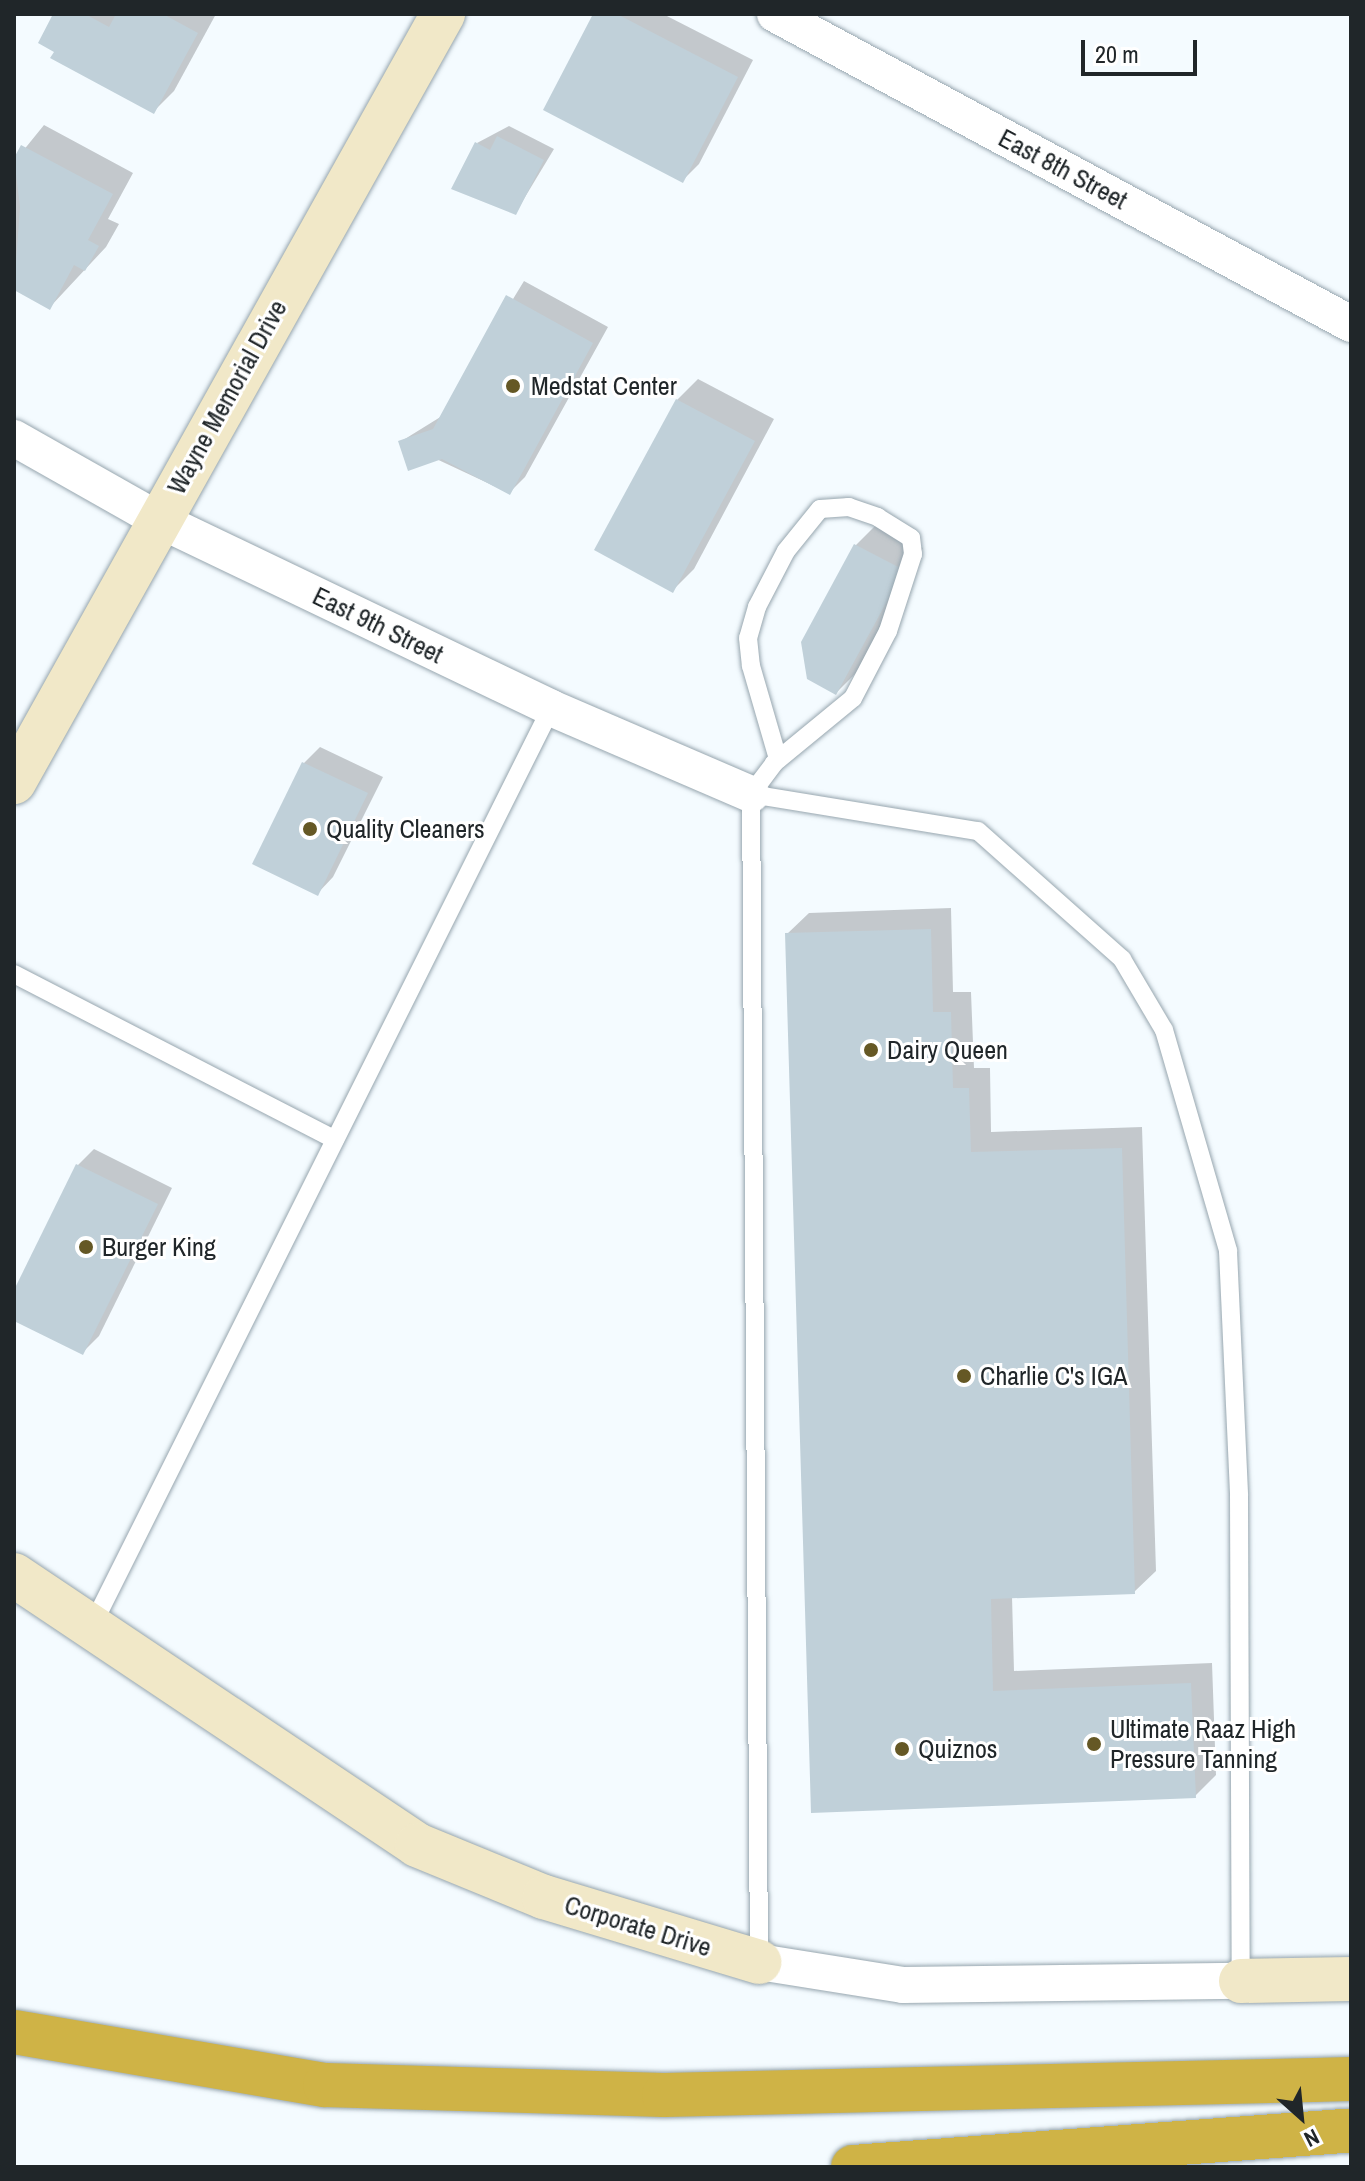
<!DOCTYPE html>
<html>
<head>
<meta charset="utf-8">
<style>
  body { margin:0 }
  #map { position:relative; width:1365px; height:2181px; overflow:hidden; background:#f4fbff; font-family:"Archivo Narrow",sans-serif }
  div>[style] { position:absolute }
  [style*='--x'] { left:calc(var(--x)*1px); top:calc(var(--y)*1px); width:calc(var(--w)*1px); rotate:calc(var(--a)*1deg) }
  .shadow>* { inset:0; background:#0003 }
  .building>* { inset:0; background:#c0d0d9 }
  .roads { filter:drop-shadow(0 0 2px #97a6af) drop-shadow(0 0 2px #97a6af) }
  .lane>* { height:18px; margin:-9px; padding:0 9px; transform-origin:9px; border-radius:9px; background:#fff }
  .street>* { height:36px; margin:-18px; padding:0 18px; transform-origin:18px; border-radius:18px; background:#fff }
  .secondary>* { height:44px; margin:-22px; padding:0 22px; transform-origin:22px; border-radius:22px; background:#f1e8c8 }
  .highway>* { height:44px; margin:-22px; padding:0 22px; transform-origin:22px; border-radius:22px; background:#cfb346 }
  .dots>* { width:22px; height:22px; translate:-50% -50%; box-sizing:border-box; border:4px solid #fff; border-radius:50% }
  span { translate:-50% -50%; white-space:nowrap; text-align:center; line-height:1.15; -webkit-text-stroke:6px #fff; paint-order:stroke }
  .street-label { font-size:26px; color:#202629 }
  .poi-label { font-size:26px; color:#202629 }
  .left { translate:0 -50%; text-align:left }
  .frame { position:absolute; inset:0; border:16px solid #202629; pointer-events:none }
  .north { position:absolute; left:1261px; top:2077px; width:80px; height:80px; -webkit-text-stroke:6px #fff; paint-order:stroke; rotate:153deg; font-size:22px; font-weight:700; line-height:32px; text-align:center; color:#202629 }
  .north::after { content:''; display:block; margin:auto; width:28px; height:36px; background:#202629; clip-path:polygon(50% 0,100% 100%,50% 72%,0 100%) }
  .scale { position:absolute; left:1081px; top:40px; width:116px; height:36px; box-sizing:border-box; border:4px solid #202629; border-top:0; padding-left:10px; font-size:24px; line-height:28px; white-space:nowrap; color:#202629; -webkit-text-stroke:6px #fff; paint-order:stroke }
</style>
</head>
<body>
<div id="map">
  <div class="shadow">
    <i style="clip-path:polygon(56px 14px,216px 14px,174px 91px,153px 112px,56px 51px)"></i>
    <i style="clip-path:polygon(596px 14px,663px 14px,753px 60px,699px 164px,683px 180px)"></i>
    <i style="clip-path:polygon(44px 125px,133px 173px,108px 219px,119px 224px,106px 247px,50px 307px,14px 288px,14px 162px)"></i>
    <i style="clip-path:polygon(509px 126px,554px 149px,516px 212px,477px 143px)"></i>
    <i style="clip-path:polygon(524px 281px,608px 327px,525px 477px,509px 493px,400px 442px,442px 416px)"></i>
    <i style="clip-path:polygon(698px 379px,774px 419px,694px 569px,673px 590px,677px 400px)"></i>
    <i style="clip-path:polygon(877px 524px,923px 548px,857px 672px,836px 693px,803px 643px,856px 545px)"></i>
    <i style="clip-path:polygon(320px 747px,383px 777px,333px 877px,317px 894px,255px 863px,304px 763px)"></i>
    <i style="clip-path:polygon(951px 908px,953px 992px,971px 992px,974px 1068px,990px 1068px,991px 1132px,1142px 1127px,1156px 1571px,1134px 1592px,1012px 1596px,1014px 1671px,1212px 1663px,1216px 1775px,1195px 1796px,813px 1811px,787px 934px,809px 913px)"></i>
    <i style="clip-path:polygon(94px 1149px,172px 1188px,99px 1336px,83px 1352px,14px 1319px,14px 1294px,78px 1165px)"></i>
  </div>
  <div class="building">
    <i style="clip-path:polygon(53px 14px,85px 14px,109px 27px,116px 14px,163px 14px,198px 33px,154px 114px,50px 58px,54px 52px,38px 43px)"></i>
    <i style="clip-path:polygon(593px 14px,617px 14px,738px 77px,683px 183px,543px 110px)"></i>
    <i style="clip-path:polygon(497px 136px,544px 160px,516px 215px,451px 189px,475px 142px,490px 150px)"></i>
    <i style="clip-path:polygon(21px 145px,113px 194px,88px 240px,99px 246px,85px 271px,74px 265px,50px 310px,14px 290px,20px 207px,14px 158px)"></i>
    <i style="clip-path:polygon(506px 295px,593px 343px,510px 495px,442px 459px,408px 471px,398px 441px,433px 429px)"></i>
    <i style="clip-path:polygon(676px 399px,755px 441px,673px 593px,594px 550px)"></i>
    <i style="clip-path:polygon(854px 544px,904px 570px,836px 695px,807px 679px,801px 642px)"></i>
    <i style="clip-path:polygon(302px 762px,368px 793px,318px 896px,252px 864px)"></i>
    <i style="clip-path:polygon(931px 929px,933px 1012px,951px 1012px,953px 1088px,969px 1088px,971px 1152px,1122px 1148px,1135px 1594px,991px 1599px,993px 1691px,1191px 1683px,1196px 1798px,811px 1813px,785px 933px)"></i>
    <i style="clip-path:polygon(76px 1164px,158px 1204px,83px 1355px,14px 1321px,14px 1290px)"></i>
  </div>
  <div class="roads">
    <div class="lane">
      <i style="--x:751;--y:794;--w:230;--a:9.3"></i>
      <i style="--x:978;--y:831;--w:193;--a:41.6"></i>
      <i style="--x:1122;--y:959;--w:82;--a:59.4"></i>
      <i style="--x:1164;--y:1030;--w:230;--a:73.8"></i>
      <i style="--x:1228;--y:1251;--w:245;--a:87.4"></i>
      <i style="--x:1239;--y:1496;--w:485;--a:89.8"></i>
      <i style="--x:14;--y:974;--w:361;--a:27.3"></i>
      <i style="--x:92;--y:1626;--w:1026;--a:-63.43"></i>
      <i style="--x:759;--y:1962;--w:1168;--a:-90.39"></i>
      <i style="--x:751;--y:794;--w:39;--a:-53"></i>
      <i style="--x:774;--y:763;--w:102;--a:-39.4"></i>
      <i style="--x:853;--y:698;--w:76;--a:-62.4"></i>
      <i style="--x:888;--y:631;--w:81;--a:-72"></i>
      <i style="--x:913;--y:554;--w:16;--a:-97"></i>
      <i style="--x:911;--y:538;--w:39;--a:-148"></i>
      <i style="--x:878;--y:517;--w:31;--a:-161"></i>
      <i style="--x:849;--y:507;--w:29;--a:176"></i>
      <i style="--x:820;--y:509;--w:54;--a:129"></i>
      <i style="--x:786;--y:551;--w:63;--a:117.4"></i>
      <i style="--x:757;--y:607;--w:32;--a:106"></i>
      <i style="--x:748;--y:638;--w:28;--a:84"></i>
      <i style="--x:751;--y:666;--w:97;--a:73.8"></i>
    </div>
    <div class="street">
      <i style="--x:775;--y:14;--w:654;--a:28.29"></i>
      <i style="--x:14;--y:438;--w:164;--a:29.5"></i>
      <i style="--x:157;--y:519;--w:437;--a:25.6"></i>
      <i style="--x:551;--y:708;--w:218;--a:23.3"></i>
      <i style="--x:759;--y:1962;--w:146;--a:9.1"></i>
      <i style="--x:903;--y:1985;--w:338;--a:-0.7"></i>
    </div>
    <div class="secondary">
      <i style="--x:14;--y:782;--w:880;--a:-60.81"></i>
      <i style="--x:14;--y:1575;--w:485;--a:33.8"></i>
      <i style="--x:417;--y:1845;--w:137;--a:22.3"></i>
      <i style="--x:544;--y:1897;--w:225;--a:16.8"></i>
      <i style="--x:1241;--y:1981;--w:110;--a:-1"></i>
    </div>
    <div class="highway">
      <i style="--x:14;--y:2032;--w:315;--a:9.7"></i>
      <i style="--x:325;--y:2085;--w:339;--a:1.7"></i>
      <i style="--x:664;--y:2095;--w:687;--a:-1.33"></i>
      <i style="--x:853;--y:2167;--w:499;--a:-4.2"></i>
    </div>
  </div>
  <div class="dots">
    <i style="left:513px;top:386px;background:#655825"></i>
    <i style="left:310px;top:829px;background:#655825"></i>
    <i style="left:871px;top:1050px;background:#655825"></i>
    <i style="left:86px;top:1247px;background:#655825"></i>
    <i style="left:964px;top:1376px;background:#655825"></i>
    <i style="left:1094px;top:1744px;background:#655825"></i>
    <i style="left:902px;top:1749px;background:#655825"></i>
  </div>
  <div class="street-label">
    <span style="left:1063px;top:169px;rotate:28deg">East 8th Street</span>
    <span style="left:227px;top:397px;rotate:-61deg">Wayne Memorial Drive</span>
    <span style="left:378px;top:625px;rotate:26deg">East 9th Street</span>
    <span style="left:638px;top:1926px;rotate:17deg">Corporate Drive</span>
  </div>
  <div class="poi-label">
    <span class="left" style="left:531px;top:386px">Medstat Center</span>
    <span class="left" style="left:326px;top:829px">Quality Cleaners</span>
    <span class="left" style="left:887px;top:1050px">Dairy Queen</span>
    <span class="left" style="left:102px;top:1247px">Burger King</span>
    <span class="left" style="left:980px;top:1376px">Charlie C's IGA</span>
    <span class="left" style="left:1110px;top:1744px">Ultimate Raaz High<br>Pressure Tanning</span>
    <span class="left" style="left:918px;top:1749px">Quiznos</span>
  </div>
  <div class="frame"></div>
  <div class="north">N</div>
  <div class="scale">20 m</div>
</div>
</body>
</html>
